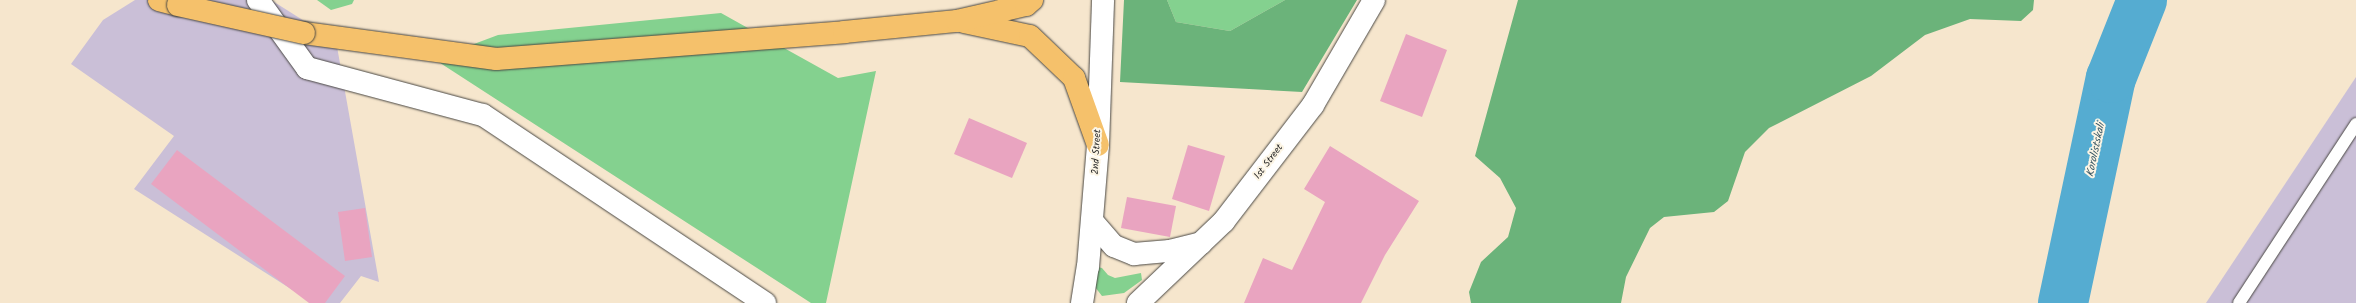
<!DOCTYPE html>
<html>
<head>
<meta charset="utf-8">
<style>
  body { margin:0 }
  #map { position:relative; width:2356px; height:303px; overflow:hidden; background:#f6e6cd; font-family:Kalam,sans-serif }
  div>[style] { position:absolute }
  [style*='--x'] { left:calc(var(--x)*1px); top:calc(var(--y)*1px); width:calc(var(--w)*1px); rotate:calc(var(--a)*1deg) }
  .industrial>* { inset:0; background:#cabfd7 }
  .green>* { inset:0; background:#84d18f }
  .forest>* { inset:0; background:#6bb37a }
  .river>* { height:50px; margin:-25px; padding:0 25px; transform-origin:25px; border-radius:25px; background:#55acd1 }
  .building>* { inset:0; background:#e9a4c0 }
  .roads { filter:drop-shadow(0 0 1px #494743) drop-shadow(0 0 1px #494743) }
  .service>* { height:12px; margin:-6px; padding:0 6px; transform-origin:6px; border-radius:6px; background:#fff }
  .minor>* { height:22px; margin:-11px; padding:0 11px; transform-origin:11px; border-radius:11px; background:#fff }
  .tertiary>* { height:22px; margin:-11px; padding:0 11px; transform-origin:11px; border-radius:11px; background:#fff }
  .trunk>* { height:22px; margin:-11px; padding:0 11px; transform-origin:11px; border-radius:11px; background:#f5c16b }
  .bridges { filter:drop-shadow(0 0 1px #494743) drop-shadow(0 0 1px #494743) }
  .trunk-bridge>* { height:22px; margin:-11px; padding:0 11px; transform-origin:11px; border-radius:11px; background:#f5c16b }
  span { translate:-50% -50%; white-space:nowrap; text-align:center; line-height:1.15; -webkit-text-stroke:4px #fcf5e5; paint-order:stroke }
  .street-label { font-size:10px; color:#2b2b2b }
  .water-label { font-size:11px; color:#3a5865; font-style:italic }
</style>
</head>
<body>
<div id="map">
  <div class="industrial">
    <i style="clip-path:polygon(135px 0,271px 0,336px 41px,379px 282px,361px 276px,340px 303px,313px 303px,134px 189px,174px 136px,71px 64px,103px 20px)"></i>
    <i style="clip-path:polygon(2356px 77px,2356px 303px,2206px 303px)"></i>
  </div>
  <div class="green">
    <i style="clip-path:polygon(317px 0,354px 0,352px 4px,331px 10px)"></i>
    <i style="clip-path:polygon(1167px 0,1285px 0,1230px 31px,1176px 22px)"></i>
    <i style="clip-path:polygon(721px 13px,838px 78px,876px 71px,826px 303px,811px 303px,434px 59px,498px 35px)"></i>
    <i style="clip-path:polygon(1097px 267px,1102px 268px,1108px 275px,1115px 278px,1141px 273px,1142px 280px,1124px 293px,1102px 296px,1095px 287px)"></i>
  </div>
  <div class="forest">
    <i style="clip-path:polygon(1124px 0,1167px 0,1176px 22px,1230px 31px,1285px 0,1357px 0,1302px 92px,1120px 82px)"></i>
    <i style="clip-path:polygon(1518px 0,2034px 0,2033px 10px,2021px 21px,1970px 19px,1925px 35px,1871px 76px,1769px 128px,1745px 152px,1728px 201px,1714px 212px,1664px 217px,1650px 228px,1626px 277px,1621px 303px,1471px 303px,1469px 292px,1481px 262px,1508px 237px,1516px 208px,1500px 178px,1475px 156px)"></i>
  </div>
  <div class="river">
    <i style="--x:2063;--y:303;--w:230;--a:-78"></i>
    <i style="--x:2111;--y:78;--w:84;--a:-68.3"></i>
  </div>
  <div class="building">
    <i style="clip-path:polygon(1406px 34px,1447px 50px,1422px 117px,1380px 101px)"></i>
    <i style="clip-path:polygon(969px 118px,1027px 143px,1012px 178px,954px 154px)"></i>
    <i style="clip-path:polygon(1188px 145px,1225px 156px,1209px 211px,1172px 199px)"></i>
    <i style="clip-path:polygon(1330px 146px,1419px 201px,1385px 255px,1361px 303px,1244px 303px,1263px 258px,1292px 270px,1325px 202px,1304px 189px)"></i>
    <i style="clip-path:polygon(177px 150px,345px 276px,325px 303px,309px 303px,151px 184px)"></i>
    <i style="clip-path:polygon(1127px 197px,1176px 206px,1170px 237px,1121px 228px)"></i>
    <i style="clip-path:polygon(365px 208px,372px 257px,345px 261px,338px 212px)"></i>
  </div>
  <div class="roads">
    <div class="service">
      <i style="--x:2239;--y:303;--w:214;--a:-56.8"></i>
    </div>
    <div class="minor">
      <i style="--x:258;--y:0;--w:84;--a:54.2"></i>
      <i style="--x:307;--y:68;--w:182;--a:15"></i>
      <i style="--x:483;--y:115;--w:339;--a:33.7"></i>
    </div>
    <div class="tertiary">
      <i style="--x:1092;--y:221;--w:33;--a:49"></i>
      <i style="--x:1114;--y:246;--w:22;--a:22"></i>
      <i style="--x:1134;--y:254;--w:36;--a:-5"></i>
      <i style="--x:1170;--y:251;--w:32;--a:-14"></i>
      <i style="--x:1082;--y:303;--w:36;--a:-81"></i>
      <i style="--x:1088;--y:267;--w:122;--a:-85.3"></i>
      <i style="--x:1098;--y:145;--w:145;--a:-88"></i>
      <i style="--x:1138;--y:303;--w:119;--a:-43.6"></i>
      <i style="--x:1224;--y:221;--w:146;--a:-52.5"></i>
      <i style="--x:1313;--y:105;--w:121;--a:-59.8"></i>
    </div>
    <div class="trunk">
      <i style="--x:159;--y:0;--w:20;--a:15"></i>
      <i style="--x:964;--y:22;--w:67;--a:12"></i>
      <i style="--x:1030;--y:36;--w:61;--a:43.7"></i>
      <i style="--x:1074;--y:78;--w:71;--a:70.3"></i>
      <i style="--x:304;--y:33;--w:194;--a:7.7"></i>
      <i style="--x:496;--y:59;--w:349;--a:-4.4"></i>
      <i style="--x:844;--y:32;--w:114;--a:-5.6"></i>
      <i style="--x:957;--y:21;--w:71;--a:-13.1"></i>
      <i style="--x:1026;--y:5;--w:8;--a:-40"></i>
    </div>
  </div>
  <div class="bridges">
    <div class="trunk-bridge">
      <i style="--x:178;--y:5;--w:129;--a:12.5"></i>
    </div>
  </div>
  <div class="street-label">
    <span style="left:1097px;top:152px;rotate:-87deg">2nd Street</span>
    <span style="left:1269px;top:162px;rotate:-53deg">1st Street</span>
  </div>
  <div class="water-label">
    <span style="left:2096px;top:150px;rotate:-78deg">Korolistskali</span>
  </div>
</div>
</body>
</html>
